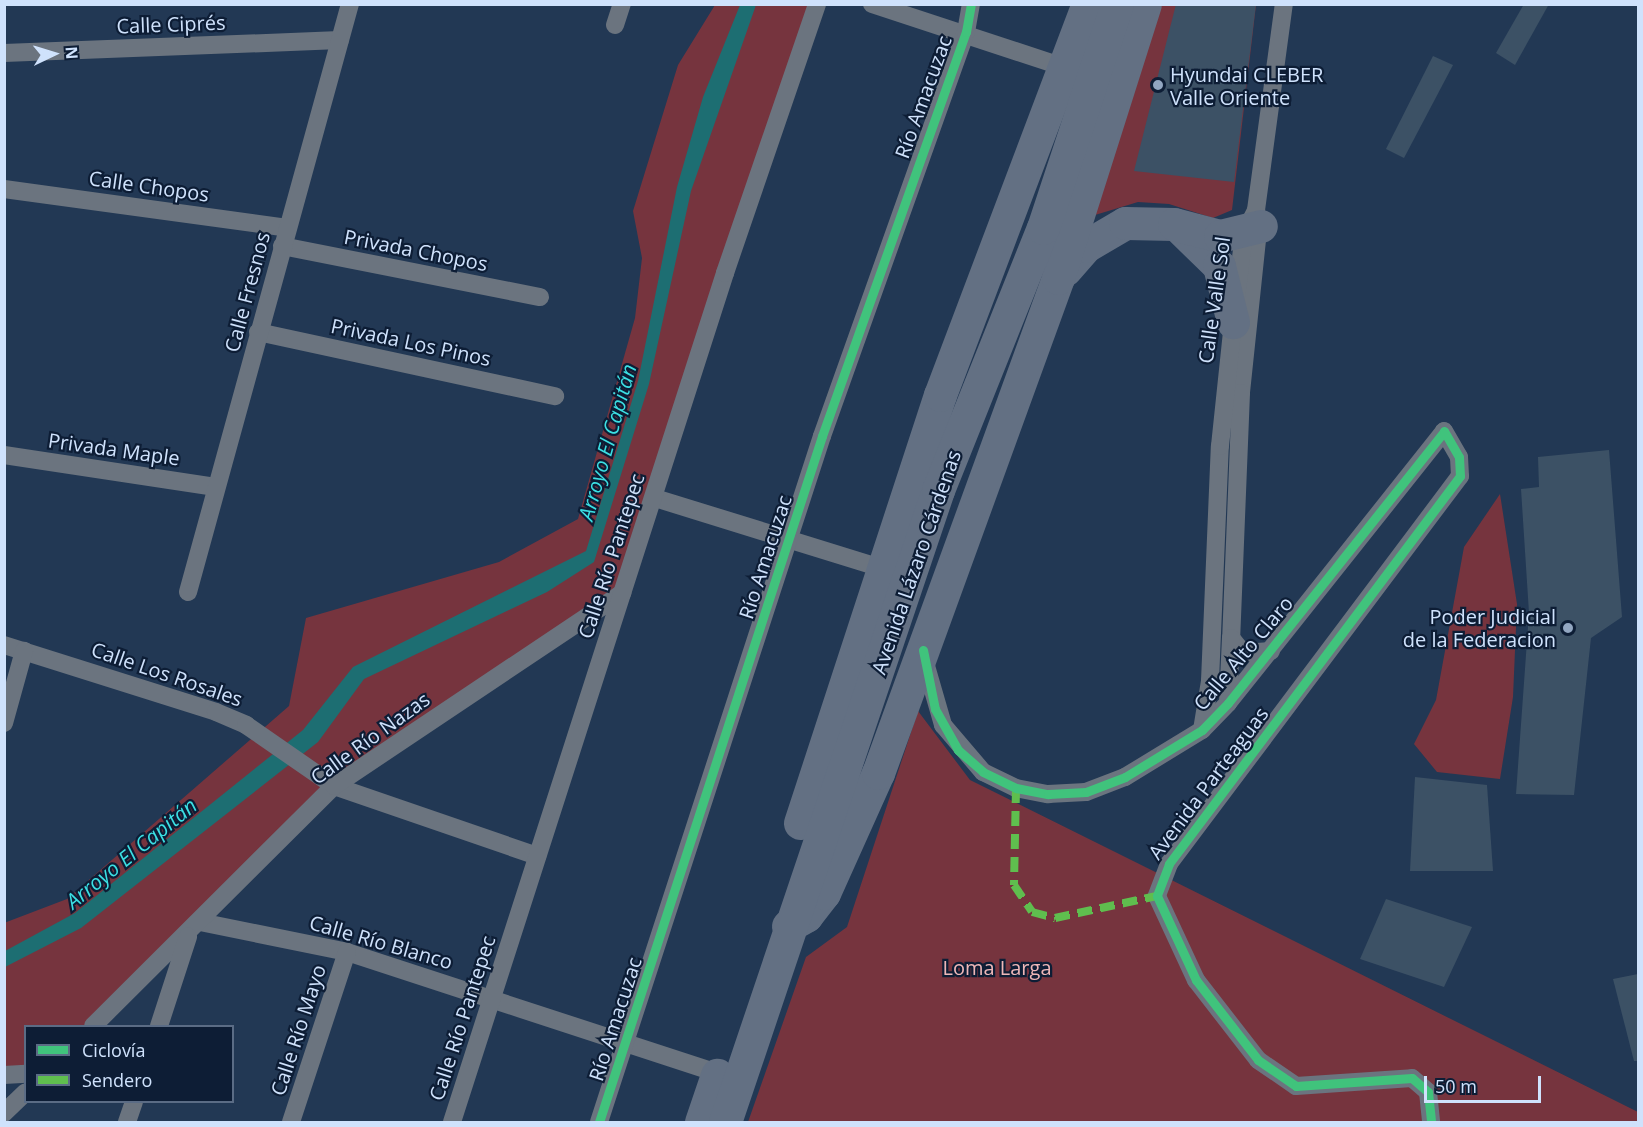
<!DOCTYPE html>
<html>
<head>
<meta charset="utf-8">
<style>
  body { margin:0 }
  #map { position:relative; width:1643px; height:1127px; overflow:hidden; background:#223854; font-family:"Open Sans",sans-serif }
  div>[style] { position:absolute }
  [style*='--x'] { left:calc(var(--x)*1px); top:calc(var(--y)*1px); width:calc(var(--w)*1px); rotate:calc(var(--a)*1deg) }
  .green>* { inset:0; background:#76343e }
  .water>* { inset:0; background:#1d6e72 }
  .building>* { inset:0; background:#3c5165 }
  .street>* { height:18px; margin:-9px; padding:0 9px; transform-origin:9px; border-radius:9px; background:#6b747f }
  .highway>* { height:33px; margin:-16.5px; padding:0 16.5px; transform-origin:16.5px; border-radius:16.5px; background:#637083 }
  .quiet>* { height:8px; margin-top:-4px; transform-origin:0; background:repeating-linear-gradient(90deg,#5fbe4e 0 15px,transparent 0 23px) }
  .cycleway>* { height:9px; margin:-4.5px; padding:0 4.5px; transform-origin:4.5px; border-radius:4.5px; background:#40c37c }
  .dots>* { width:16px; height:16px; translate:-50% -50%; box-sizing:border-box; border:3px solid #0d1d35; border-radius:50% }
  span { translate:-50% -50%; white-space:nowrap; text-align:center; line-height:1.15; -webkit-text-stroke:4.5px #0d1d35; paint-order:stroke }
  .street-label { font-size:20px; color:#cfe2fc }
  .poi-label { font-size:20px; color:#cfe2fc }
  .left { translate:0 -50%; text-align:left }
  .right { translate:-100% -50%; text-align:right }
  .park-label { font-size:20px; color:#eeb7b8 }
  .water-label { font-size:21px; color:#3cdfe3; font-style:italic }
  .frame { position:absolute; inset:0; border:6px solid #cfe2fc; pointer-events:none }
  .legend { position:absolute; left:24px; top:1025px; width:210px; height:78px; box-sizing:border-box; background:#0d1d35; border:2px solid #5b6c85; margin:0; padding:8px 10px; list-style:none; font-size:18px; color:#cfe2fc }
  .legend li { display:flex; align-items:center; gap:12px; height:30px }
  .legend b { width:30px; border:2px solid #5b6c85 }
  .north { position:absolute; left:24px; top:24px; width:60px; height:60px; -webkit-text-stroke:4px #0d1d35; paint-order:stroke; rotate:86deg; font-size:16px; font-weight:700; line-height:24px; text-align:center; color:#cfe2fc }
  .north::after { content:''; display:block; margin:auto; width:21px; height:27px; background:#cfe2fc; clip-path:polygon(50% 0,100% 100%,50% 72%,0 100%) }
  .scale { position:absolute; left:1424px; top:1076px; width:117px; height:27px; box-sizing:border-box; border:3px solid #cfe2fc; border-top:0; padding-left:8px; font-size:18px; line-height:21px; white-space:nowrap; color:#cfe2fc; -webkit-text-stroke:4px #0d1d35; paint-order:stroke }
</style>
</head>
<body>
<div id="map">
  <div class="green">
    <i style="clip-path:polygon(715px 5px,818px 5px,622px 593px,334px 786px,93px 1026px,26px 1026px,25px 1074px,5px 1075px,4px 923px,67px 899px,289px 706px,306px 618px,499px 562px,578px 519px,635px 318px,642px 258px,633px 211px,678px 65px)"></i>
    <i style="clip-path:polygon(1157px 5px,1256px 5px,1232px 210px,1213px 218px,1169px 204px,1138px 202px,1095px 215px)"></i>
    <i style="clip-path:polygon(1500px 494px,1517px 604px,1513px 697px,1500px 779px,1437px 772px,1414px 744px,1436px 700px,1464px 547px)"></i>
    <i style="clip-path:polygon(918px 711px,970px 780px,1638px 1112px,1638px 1122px,748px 1122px,806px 957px,847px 927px)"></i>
  </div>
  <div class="water">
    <i style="clip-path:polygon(740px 5px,756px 5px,691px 191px,649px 384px,594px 562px,547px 592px,364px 679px,318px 742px,81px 928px,5px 967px,5px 951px,75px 913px,303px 730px,353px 667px,586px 551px,638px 381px,677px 187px,703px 97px)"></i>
  </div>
  <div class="building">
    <i style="clip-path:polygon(1176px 4px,1256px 4px,1234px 182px,1134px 171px)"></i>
    <i style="clip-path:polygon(1524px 4px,1549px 4px,1515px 65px,1496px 53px)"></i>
    <i style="clip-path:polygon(1433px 56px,1453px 65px,1404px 158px,1386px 149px)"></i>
    <i style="clip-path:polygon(1609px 450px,1622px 617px,1591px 638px,1574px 795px,1516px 794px,1529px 613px,1521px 489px,1539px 487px,1538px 457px)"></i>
    <i style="clip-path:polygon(1415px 777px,1487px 785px,1493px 871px,1410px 871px)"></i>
    <i style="clip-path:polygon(1386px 899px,1472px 927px,1444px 987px,1360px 959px)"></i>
    <i style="clip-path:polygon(1638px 974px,1638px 1061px,1634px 1061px,1613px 979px)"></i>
  </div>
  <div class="street">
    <i style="--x:872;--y:4;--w:205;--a:18.2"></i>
    <i style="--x:615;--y:25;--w:22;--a:-72"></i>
    <i style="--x:4;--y:53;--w:336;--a:-2.2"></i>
    <i style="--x:4;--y:189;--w:286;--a:7.8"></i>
    <i style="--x:1259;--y:221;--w:173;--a:96"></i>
    <i style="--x:1241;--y:393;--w:245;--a:92.3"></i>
    <i style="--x:1231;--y:638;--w:19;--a:51"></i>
    <i style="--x:1243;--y:653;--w:28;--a:-4"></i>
    <i style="--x:282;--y:246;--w:263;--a:11.2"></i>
    <i style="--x:258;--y:332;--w:304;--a:12.2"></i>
    <i style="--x:4;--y:455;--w:214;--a:8.6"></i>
    <i style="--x:655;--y:498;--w:241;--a:17.2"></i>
    <i style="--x:188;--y:592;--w:610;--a:-74.6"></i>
    <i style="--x:4;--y:645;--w:222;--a:17.5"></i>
    <i style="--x:216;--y:712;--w:33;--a:23"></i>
    <i style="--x:246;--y:725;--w:107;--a:34.7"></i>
    <i style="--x:334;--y:786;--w:215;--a:19"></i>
    <i style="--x:924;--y:659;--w:69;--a:73.9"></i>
    <i style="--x:943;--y:725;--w:62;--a:49.6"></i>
    <i style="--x:983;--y:772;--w:37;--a:26"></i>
    <i style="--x:1016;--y:788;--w:33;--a:11"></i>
    <i style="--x:1048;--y:794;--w:38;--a:-3"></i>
    <i style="--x:1086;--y:792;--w:42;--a:-21"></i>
    <i style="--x:1125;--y:777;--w:90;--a:-31.4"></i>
    <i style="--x:1202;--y:730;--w:37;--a:-46"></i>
    <i style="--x:1228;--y:703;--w:347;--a:-51.5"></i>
    <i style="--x:1444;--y:431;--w:30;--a:60"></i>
    <i style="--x:1459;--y:457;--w:19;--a:87"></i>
    <i style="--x:1460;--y:476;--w:485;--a:126.9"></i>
    <i style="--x:1169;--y:864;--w:34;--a:111"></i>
    <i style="--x:1157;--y:896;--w:93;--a:65.1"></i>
    <i style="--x:1196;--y:980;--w:101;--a:52.2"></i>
    <i style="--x:1258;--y:1060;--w:46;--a:34.4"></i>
    <i style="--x:1296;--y:1086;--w:116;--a:-3.9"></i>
    <i style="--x:1412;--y:1078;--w:21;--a:41"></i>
    <i style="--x:1428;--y:1092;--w:30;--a:84"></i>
    <i style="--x:1228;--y:703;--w:65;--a:-87.4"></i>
    <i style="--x:4;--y:723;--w:75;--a:-74.5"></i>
    <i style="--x:1202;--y:730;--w:50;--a:-80.7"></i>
    <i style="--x:1210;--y:681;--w:235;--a:-87.6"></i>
    <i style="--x:1220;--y:446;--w:125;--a:-84"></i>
    <i style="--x:1233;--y:322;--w:89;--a:-82.9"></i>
    <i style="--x:1244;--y:234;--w:27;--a:-63"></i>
    <i style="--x:1256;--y:210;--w:208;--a:-82.3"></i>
    <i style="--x:200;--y:922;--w:150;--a:11.5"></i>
    <i style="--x:347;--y:952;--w:390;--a:18.1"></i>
    <i style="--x:93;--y:1026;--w:340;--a:-44.9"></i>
    <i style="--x:334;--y:786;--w:347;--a:-33.8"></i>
    <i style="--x:159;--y:1026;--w:94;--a:-72"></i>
    <i style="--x:4;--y:1075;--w:22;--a:-3"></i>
    <i style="--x:4;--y:1113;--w:30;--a:-44"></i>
    <i style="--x:127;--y:1122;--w:21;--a:-71"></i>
    <i style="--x:291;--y:1122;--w:179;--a:-71.8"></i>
    <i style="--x:452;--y:1122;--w:892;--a:-72.17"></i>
    <i style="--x:725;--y:273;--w:284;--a:-71.1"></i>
    <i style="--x:599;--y:1122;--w:721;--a:-71.99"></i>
    <i style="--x:822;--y:436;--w:429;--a:-70.4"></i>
    <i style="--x:966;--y:32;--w:28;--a:-80"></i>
  </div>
  <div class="highway">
    <i style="--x:1181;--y:229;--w:53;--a:44.2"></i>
    <i style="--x:1219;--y:266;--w:58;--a:76"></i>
    <i style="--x:1065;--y:270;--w:32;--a:-49"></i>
    <i style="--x:1086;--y:246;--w:45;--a:-30.5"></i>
    <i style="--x:1125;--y:223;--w:49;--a:1.2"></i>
    <i style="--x:1174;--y:224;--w:48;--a:14.6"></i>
    <i style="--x:1220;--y:236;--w:42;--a:-13.7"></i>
    <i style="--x:800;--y:823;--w:450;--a:-71.9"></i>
    <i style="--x:940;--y:395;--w:418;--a:-69.3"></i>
    <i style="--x:788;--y:926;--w:21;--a:-29"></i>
    <i style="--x:806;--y:916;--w:29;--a:-52"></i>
    <i style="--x:824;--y:893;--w:132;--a:-65.8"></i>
    <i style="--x:878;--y:773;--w:527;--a:-70.02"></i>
    <i style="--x:1058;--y:278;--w:287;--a:-72.4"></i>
    <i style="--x:701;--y:1122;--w:50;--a:-71.2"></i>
    <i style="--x:725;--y:1122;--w:667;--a:-71.37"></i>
    <i style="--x:938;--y:490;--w:282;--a:-68.2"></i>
    <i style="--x:1043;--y:228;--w:236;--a:-71.7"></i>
  </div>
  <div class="quiet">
    <i style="--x:1016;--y:788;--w:97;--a:91.2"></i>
    <i style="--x:1014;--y:885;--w:32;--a:56"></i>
    <i style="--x:1032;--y:912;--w:24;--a:15"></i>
    <i style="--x:1055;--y:918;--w:104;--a:-12.2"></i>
  </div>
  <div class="cycleway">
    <i style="--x:923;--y:650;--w:60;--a:78.5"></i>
    <i style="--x:935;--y:709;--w:47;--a:60.7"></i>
    <i style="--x:958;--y:750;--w:33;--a:41"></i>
    <i style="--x:983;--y:772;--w:37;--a:26"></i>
    <i style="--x:1016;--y:788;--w:33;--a:11"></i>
    <i style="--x:1048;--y:794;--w:38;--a:-3"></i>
    <i style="--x:1086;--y:792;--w:42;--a:-21"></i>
    <i style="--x:1125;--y:777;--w:90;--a:-31.4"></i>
    <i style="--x:1202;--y:730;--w:37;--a:-46"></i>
    <i style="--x:1228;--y:703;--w:347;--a:-51.5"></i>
    <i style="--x:1444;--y:431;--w:30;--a:60"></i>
    <i style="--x:1459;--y:457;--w:19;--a:87"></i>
    <i style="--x:1460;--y:476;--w:485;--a:126.9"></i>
    <i style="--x:1169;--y:864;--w:34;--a:111"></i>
    <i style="--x:1157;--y:896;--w:93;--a:65.1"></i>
    <i style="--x:1196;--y:980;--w:101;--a:52.2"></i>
    <i style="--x:1258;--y:1060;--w:46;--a:34.4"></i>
    <i style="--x:1296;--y:1086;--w:116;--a:-3.9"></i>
    <i style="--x:1412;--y:1078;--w:21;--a:41"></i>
    <i style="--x:1428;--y:1092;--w:30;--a:84"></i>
    <i style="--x:599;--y:1122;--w:721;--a:-71.99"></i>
    <i style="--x:822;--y:436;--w:429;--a:-70.4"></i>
    <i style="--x:966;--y:32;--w:28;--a:-80"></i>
  </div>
  <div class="dots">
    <i style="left:1158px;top:85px;background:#92a6c1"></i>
    <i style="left:1568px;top:628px;background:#92a6c1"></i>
  </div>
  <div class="street-label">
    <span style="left:171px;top:24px;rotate:-2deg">Calle Ciprés</span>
    <span style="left:923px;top:97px;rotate:-70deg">Río Amacuzac</span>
    <span style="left:149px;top:186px;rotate:8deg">Calle Chopos</span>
    <span style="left:416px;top:250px;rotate:11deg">Privada Chopos</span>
    <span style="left:247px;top:292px;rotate:-75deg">Calle Fresnos</span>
    <span style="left:1214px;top:300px;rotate:-82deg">Calle Valle Sol</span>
    <span style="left:411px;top:342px;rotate:12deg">Privada Los Pinos</span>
    <span style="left:114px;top:449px;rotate:8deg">Privada Maple</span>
    <span style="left:611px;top:556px;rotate:-72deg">Calle Río Pantepec</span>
    <span style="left:765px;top:557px;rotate:-72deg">Río Amacuzac</span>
    <span style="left:916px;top:562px;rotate:-71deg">Avenida Lázaro Cárdenas</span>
    <span style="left:1243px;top:653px;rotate:-50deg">Calle Alto Claro</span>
    <span style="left:167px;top:674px;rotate:19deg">Calle Los Rosales</span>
    <span style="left:370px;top:738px;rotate:-36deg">Calle Río Nazas</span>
    <span style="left:1208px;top:783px;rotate:-53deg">Avenida Parteaguas</span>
    <span style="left:381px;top:942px;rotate:16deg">Calle Río Blanco</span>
    <span style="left:462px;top:1018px;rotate:-72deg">Calle Río Pantepec</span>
    <span style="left:615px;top:1019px;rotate:-72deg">Río Amacuzac</span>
    <span style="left:298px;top:1030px;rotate:-72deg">Calle Río Mayo</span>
  </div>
  <div class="poi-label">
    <span class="left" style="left:1170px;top:86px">Hyundai CLEBER<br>Valle Oriente</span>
    <span class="right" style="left:1556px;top:628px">Poder Judicial<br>de la Federacion</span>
  </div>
  <div class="park-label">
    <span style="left:997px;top:967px">Loma Larga</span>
  </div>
  <div class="water-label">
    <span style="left:607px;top:442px;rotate:-74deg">Arroyo El Capitán</span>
    <span style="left:131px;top:853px;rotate:-39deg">Arroyo El Capitán</span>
  </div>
  <div class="frame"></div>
  <ul class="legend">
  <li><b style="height:8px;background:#40c37c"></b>Ciclovía</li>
  <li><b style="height:8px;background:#5fbe4e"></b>Sendero</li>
  </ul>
  <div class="north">N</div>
  <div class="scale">50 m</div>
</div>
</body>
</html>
